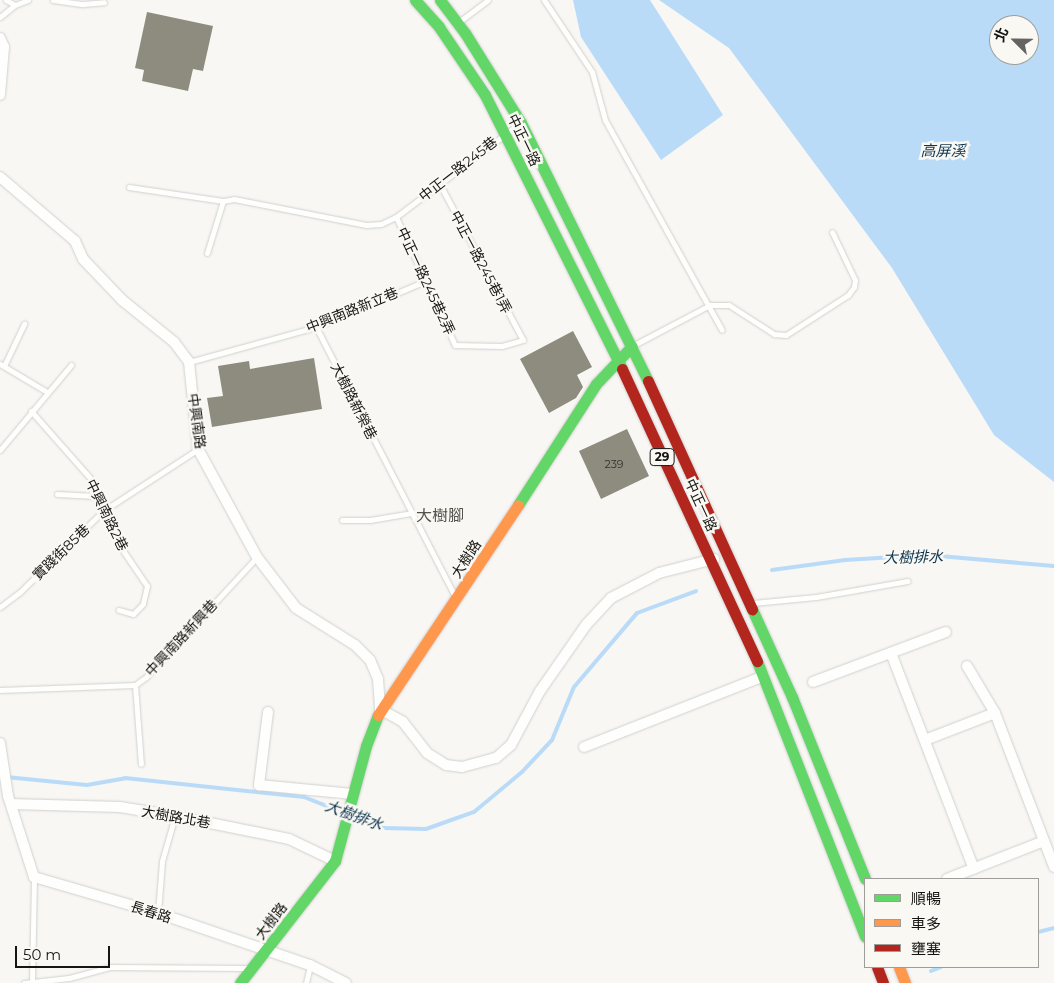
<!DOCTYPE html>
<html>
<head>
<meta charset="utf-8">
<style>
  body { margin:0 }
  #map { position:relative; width:1054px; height:983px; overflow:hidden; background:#f8f7f4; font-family:Montserrat,"Noto Sans TC",sans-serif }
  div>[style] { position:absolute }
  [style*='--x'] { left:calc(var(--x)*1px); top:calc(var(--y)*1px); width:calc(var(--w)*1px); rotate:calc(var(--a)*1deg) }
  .water>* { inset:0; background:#b9dbf8 }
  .stream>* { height:4px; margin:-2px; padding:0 2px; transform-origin:2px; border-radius:2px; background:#b9dbf8 }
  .building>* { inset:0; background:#8e8c7f }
  .roads { filter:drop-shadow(0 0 1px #d0d0ce) drop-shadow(0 0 1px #d0d0ce) }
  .lane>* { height:5px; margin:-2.5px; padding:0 2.5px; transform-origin:2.5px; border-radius:2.5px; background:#fefefd }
  .street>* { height:10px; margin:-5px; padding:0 5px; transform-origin:5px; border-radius:5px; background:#fefefd }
  .fast>* { height:11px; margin:-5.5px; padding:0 5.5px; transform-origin:5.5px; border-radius:5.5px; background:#63d668 }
  .slow>* { height:11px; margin:-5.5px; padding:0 5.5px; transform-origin:5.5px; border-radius:5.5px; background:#ff974d }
  .jam>* { height:11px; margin:-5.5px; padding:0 5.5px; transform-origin:5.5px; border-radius:5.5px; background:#b3261e }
  span { translate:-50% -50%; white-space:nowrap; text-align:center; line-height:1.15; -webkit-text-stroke:5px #f9f8f3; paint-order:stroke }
  .number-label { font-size:11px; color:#33332e }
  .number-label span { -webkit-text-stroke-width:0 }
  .shield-label span { padding:1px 4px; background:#f9f8f3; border:1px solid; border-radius:4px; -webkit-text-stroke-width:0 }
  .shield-label { font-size:12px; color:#151513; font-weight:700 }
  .street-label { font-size:14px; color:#151513 }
  .water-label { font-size:15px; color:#0d334e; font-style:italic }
  .quarter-label { font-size:16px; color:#53534e }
  .legend { position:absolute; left:864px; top:878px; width:175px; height:90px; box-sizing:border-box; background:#f9f8f3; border:1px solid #9e9d99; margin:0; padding:6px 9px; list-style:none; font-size:15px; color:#151513 }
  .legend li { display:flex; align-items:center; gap:10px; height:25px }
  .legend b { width:25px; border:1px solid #9e9d99 }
  .north { position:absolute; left:989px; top:15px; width:50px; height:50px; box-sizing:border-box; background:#f9f8f3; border:1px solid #9e9d99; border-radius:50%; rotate:293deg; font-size:14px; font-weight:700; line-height:20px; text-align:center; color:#151513 }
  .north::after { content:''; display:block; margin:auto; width:18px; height:22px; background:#646462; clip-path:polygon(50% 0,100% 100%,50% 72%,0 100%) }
  .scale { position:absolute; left:15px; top:946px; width:95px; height:22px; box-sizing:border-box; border:2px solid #151513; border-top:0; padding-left:6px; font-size:15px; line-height:18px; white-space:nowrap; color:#151513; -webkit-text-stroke:4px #f9f8f3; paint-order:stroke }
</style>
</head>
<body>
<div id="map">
  <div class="water">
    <i style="clip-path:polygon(573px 0,650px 0,723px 115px,661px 160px,581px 37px)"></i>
    <i style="clip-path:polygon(evenodd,659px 0,1054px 0,1054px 482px,994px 435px,892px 268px,729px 48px,659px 0,999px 25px,1029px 25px,1029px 55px,999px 55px,999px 25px)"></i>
  </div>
  <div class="stream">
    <i style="--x:772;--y:570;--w:74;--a:-7.8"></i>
    <i style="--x:845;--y:560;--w:83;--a:-3.4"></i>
    <i style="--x:928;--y:555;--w:126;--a:5"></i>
    <i style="--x:6;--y:777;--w:81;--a:5.6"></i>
    <i style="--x:87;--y:785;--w:39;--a:-10"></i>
    <i style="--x:125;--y:778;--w:180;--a:6.1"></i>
    <i style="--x:304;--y:797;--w:43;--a:21.8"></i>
    <i style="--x:351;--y:815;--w:35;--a:22"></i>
    <i style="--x:383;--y:828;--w:43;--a:1.3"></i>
    <i style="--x:426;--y:829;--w:51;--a:-19.5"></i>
    <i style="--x:474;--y:812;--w:62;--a:-39.8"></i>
    <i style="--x:522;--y:772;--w:44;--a:-46.8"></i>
    <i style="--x:552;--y:740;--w:57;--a:-67.5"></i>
    <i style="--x:574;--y:687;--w:97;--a:-49.6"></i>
    <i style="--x:637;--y:613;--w:63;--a:-20.4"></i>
    <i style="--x:1038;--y:932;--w:16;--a:-14"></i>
    <i style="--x:931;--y:971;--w:11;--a:-22"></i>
  </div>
  <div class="building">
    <i style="clip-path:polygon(147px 12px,213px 26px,203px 71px,193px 69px,188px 91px,142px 81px,144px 70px,135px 68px)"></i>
    <i style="clip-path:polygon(573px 331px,592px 367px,577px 375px,583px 387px,576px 398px,549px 413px,520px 359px)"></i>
    <i style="clip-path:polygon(314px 358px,322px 409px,212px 427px,207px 398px,223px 396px,218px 366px,249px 361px,250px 369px)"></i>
    <i style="clip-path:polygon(627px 429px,649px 476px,601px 499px,579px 451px)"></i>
  </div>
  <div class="roads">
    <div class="lane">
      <i style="--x:6;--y:0;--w:10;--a:29"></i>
      <i style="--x:15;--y:5;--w:14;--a:-21"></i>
      <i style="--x:53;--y:0;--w:30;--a:8"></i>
      <i style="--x:83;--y:4;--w:21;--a:-5"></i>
      <i style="--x:544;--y:0;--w:87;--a:56.3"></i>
      <i style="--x:592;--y:72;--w:50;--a:74.8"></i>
      <i style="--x:605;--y:120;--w:240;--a:60.9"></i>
      <i style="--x:0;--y:17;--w:19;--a:-39"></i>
      <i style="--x:460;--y:21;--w:35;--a:-37"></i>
      <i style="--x:129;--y:187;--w:95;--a:8.5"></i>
      <i style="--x:396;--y:217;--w:141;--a:65.3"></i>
      <i style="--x:455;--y:345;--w:47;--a:1.2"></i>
      <i style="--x:502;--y:346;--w:22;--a:-16"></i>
      <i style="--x:523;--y:340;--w:178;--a:-118.1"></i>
      <i style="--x:207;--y:253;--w:54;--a:-72.9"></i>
      <i style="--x:223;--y:201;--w:11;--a:-10"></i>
      <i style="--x:234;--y:199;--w:136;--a:11.1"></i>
      <i style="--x:367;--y:225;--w:14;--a:-4"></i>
      <i style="--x:381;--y:224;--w:17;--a:-25"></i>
      <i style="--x:396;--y:217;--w:154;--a:-37.1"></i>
      <i style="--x:316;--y:327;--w:305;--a:62.7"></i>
      <i style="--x:634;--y:345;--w:86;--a:-27.8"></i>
      <i style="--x:710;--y:305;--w:19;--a:0"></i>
      <i style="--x:729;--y:305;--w:54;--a:32.8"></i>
      <i style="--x:774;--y:334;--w:12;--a:5"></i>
      <i style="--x:786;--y:335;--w:74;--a:-32.8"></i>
      <i style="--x:848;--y:295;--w:10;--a:-53"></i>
      <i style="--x:854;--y:287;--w:7;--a:-82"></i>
      <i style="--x:855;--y:280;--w:53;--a:-115.6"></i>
      <i style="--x:189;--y:362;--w:132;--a:-15.4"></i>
      <i style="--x:316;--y:327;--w:121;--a:-22.8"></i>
      <i style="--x:0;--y:364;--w:55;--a:30.8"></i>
      <i style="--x:4;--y:366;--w:47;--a:-64.5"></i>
      <i style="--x:31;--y:411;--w:89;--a:48.6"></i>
      <i style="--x:90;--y:478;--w:19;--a:74"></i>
      <i style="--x:95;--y:496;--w:63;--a:62.6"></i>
      <i style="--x:124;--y:552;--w:41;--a:55.9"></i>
      <i style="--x:147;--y:586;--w:18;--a:103"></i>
      <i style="--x:143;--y:604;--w:14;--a:135"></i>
      <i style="--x:133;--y:614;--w:15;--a:-164"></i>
      <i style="--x:0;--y:450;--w:111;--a:-50.1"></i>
      <i style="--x:57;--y:494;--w:38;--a:3"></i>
      <i style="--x:342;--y:520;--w:28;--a:0"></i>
      <i style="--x:370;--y:520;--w:43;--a:-9.5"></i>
      <i style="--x:753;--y:603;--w:63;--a:-5.4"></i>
      <i style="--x:816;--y:597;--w:93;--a:-9.9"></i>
      <i style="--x:0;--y:607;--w:25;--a:-37"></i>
      <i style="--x:20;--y:592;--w:116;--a:-44.3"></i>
      <i style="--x:103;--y:511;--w:113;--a:-33.1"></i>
      <i style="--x:135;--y:685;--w:79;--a:85.7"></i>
      <i style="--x:0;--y:690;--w:135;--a:-2.1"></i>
      <i style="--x:135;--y:685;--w:14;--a:-36"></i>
      <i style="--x:146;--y:677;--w:163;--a:-47.2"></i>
      <i style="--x:158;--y:913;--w:52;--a:-85.6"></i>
      <i style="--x:162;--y:861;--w:47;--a:-73.9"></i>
      <i style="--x:32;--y:982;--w:105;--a:-88.9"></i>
      <i style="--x:24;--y:983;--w:45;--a:-6.3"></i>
      <i style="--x:69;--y:978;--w:42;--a:-15"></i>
      <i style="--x:110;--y:967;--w:137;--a:0.4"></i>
      <i style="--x:306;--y:983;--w:18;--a:-77"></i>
    </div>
    <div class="street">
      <i style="--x:0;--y:38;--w:10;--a:66"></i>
      <i style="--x:4;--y:47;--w:48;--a:94.8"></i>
      <i style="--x:0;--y:177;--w:99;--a:40.5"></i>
      <i style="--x:75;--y:241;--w:20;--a:66"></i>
      <i style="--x:83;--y:259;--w:57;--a:46.4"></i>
      <i style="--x:122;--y:300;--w:67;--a:38.9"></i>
      <i style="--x:174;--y:342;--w:25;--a:53"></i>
      <i style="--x:189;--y:362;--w:87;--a:84.1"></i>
      <i style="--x:198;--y:449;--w:123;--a:61.4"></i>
      <i style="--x:257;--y:557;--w:64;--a:52.6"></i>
      <i style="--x:296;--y:608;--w:70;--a:32.1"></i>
      <i style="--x:355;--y:645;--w:21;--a:45"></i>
      <i style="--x:370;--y:660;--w:21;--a:67"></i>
      <i style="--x:378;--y:679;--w:30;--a:86"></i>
      <i style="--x:380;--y:709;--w:26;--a:29"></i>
      <i style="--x:403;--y:722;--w:39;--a:52"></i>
      <i style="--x:427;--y:753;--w:22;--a:32"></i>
      <i style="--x:446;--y:765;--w:16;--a:7"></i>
      <i style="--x:462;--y:767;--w:35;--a:-15"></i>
      <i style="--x:496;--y:758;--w:20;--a:-41"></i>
      <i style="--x:511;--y:745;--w:61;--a:-61.8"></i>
      <i style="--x:540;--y:691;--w:80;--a:-55.1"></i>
      <i style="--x:586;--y:625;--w:37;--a:-47"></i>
      <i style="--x:611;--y:598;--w:54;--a:-27.5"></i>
      <i style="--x:659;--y:573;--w:57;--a:-14.3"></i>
      <i style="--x:891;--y:653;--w:231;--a:69"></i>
      <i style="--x:967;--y:666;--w:55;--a:59.2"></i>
      <i style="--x:995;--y:713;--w:165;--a:69"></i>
      <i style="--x:813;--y:682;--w:142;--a:-20.6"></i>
      <i style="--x:268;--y:712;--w:74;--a:97"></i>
      <i style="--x:259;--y:785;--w:94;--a:5.5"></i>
      <i style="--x:925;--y:740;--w:75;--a:-21.1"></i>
      <i style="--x:0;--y:743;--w:54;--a:81.4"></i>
      <i style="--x:8;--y:796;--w:85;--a:72.2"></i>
      <i style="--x:34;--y:877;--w:129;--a:16.2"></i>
      <i style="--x:158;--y:913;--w:161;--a:18.9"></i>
      <i style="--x:310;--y:965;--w:40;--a:26.6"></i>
      <i style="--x:584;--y:747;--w:193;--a:-21.5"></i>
      <i style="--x:11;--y:804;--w:109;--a:1.6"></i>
      <i style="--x:120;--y:807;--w:56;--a:9.3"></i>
      <i style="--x:175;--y:816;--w:116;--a:11.4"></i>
      <i style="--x:289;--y:839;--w:51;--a:25.6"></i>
      <i style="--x:947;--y:879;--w:104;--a:-21.4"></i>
    </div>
    <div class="fast">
      <i style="--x:415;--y:0;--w:36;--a:48"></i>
      <i style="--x:439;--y:27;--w:82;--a:55.9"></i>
      <i style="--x:485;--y:95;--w:306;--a:63.4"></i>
      <i style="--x:440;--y:0;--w:41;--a:52.9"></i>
      <i style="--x:465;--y:33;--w:106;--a:58.1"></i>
      <i style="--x:521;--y:123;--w:288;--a:63.8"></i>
      <i style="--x:518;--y:505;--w:144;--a:-57.2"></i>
      <i style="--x:596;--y:384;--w:52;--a:-46.5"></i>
      <i style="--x:752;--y:609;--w:97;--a:65.6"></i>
      <i style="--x:792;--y:697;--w:196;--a:68.1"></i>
      <i style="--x:757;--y:661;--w:296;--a:68.6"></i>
      <i style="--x:240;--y:983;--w:155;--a:-52.1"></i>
      <i style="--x:335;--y:861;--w:119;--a:-74.9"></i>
      <i style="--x:366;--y:746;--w:33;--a:-69"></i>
    </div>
    <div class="slow">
      <i style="--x:378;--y:715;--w:252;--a:-56.3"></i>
      <i style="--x:899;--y:967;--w:17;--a:69"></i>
    </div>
    <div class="jam">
      <i style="--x:622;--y:369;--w:322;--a:65.2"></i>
      <i style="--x:648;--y:381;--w:251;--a:65.5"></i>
      <i style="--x:877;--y:967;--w:17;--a:69"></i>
    </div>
  </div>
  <div class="number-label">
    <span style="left:614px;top:464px">239</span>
  </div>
  <div class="shield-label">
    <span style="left:662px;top:457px">29</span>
  </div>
  <div class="street-label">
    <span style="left:524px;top:140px;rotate:64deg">中正一路</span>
    <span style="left:458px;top:169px;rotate:-38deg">中正一路245巷</span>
    <span style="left:481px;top:262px;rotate:62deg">中正一路245巷1弄</span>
    <span style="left:426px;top:281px;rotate:65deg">中正一路245巷2弄</span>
    <span style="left:352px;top:310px;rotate:-22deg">中興南路新立巷</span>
    <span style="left:354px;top:401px;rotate:63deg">大樹路新榮巷</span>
    <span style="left:197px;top:421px;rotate:82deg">中興南路</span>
    <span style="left:701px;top:505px;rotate:65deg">中正一路</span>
    <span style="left:107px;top:515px;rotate:64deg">中興南路2巷</span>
    <span style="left:61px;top:552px;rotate:-44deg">實踐街85巷</span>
    <span style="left:466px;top:559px;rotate:-57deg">大樹路</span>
    <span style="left:181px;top:638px;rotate:-47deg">中興南路新興巷</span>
    <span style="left:176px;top:817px;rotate:10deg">大樹路北巷</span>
    <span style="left:151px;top:912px;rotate:17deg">長春路</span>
    <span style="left:271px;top:921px;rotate:-53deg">大樹路</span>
  </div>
  <div class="water-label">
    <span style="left:943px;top:151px">高屏溪</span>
    <span style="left:913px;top:557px;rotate:-1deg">大樹排水</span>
    <span style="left:354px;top:815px;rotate:20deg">大樹排水</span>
  </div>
  <div class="quarter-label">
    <span style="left:440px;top:516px">大樹腳</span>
  </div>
  <ul class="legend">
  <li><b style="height:6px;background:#63d668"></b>順暢</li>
  <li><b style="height:6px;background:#ff974d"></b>車多</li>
  <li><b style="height:6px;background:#b3261e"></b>壅塞</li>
  </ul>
  <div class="north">北</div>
  <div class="scale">50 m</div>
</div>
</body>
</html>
